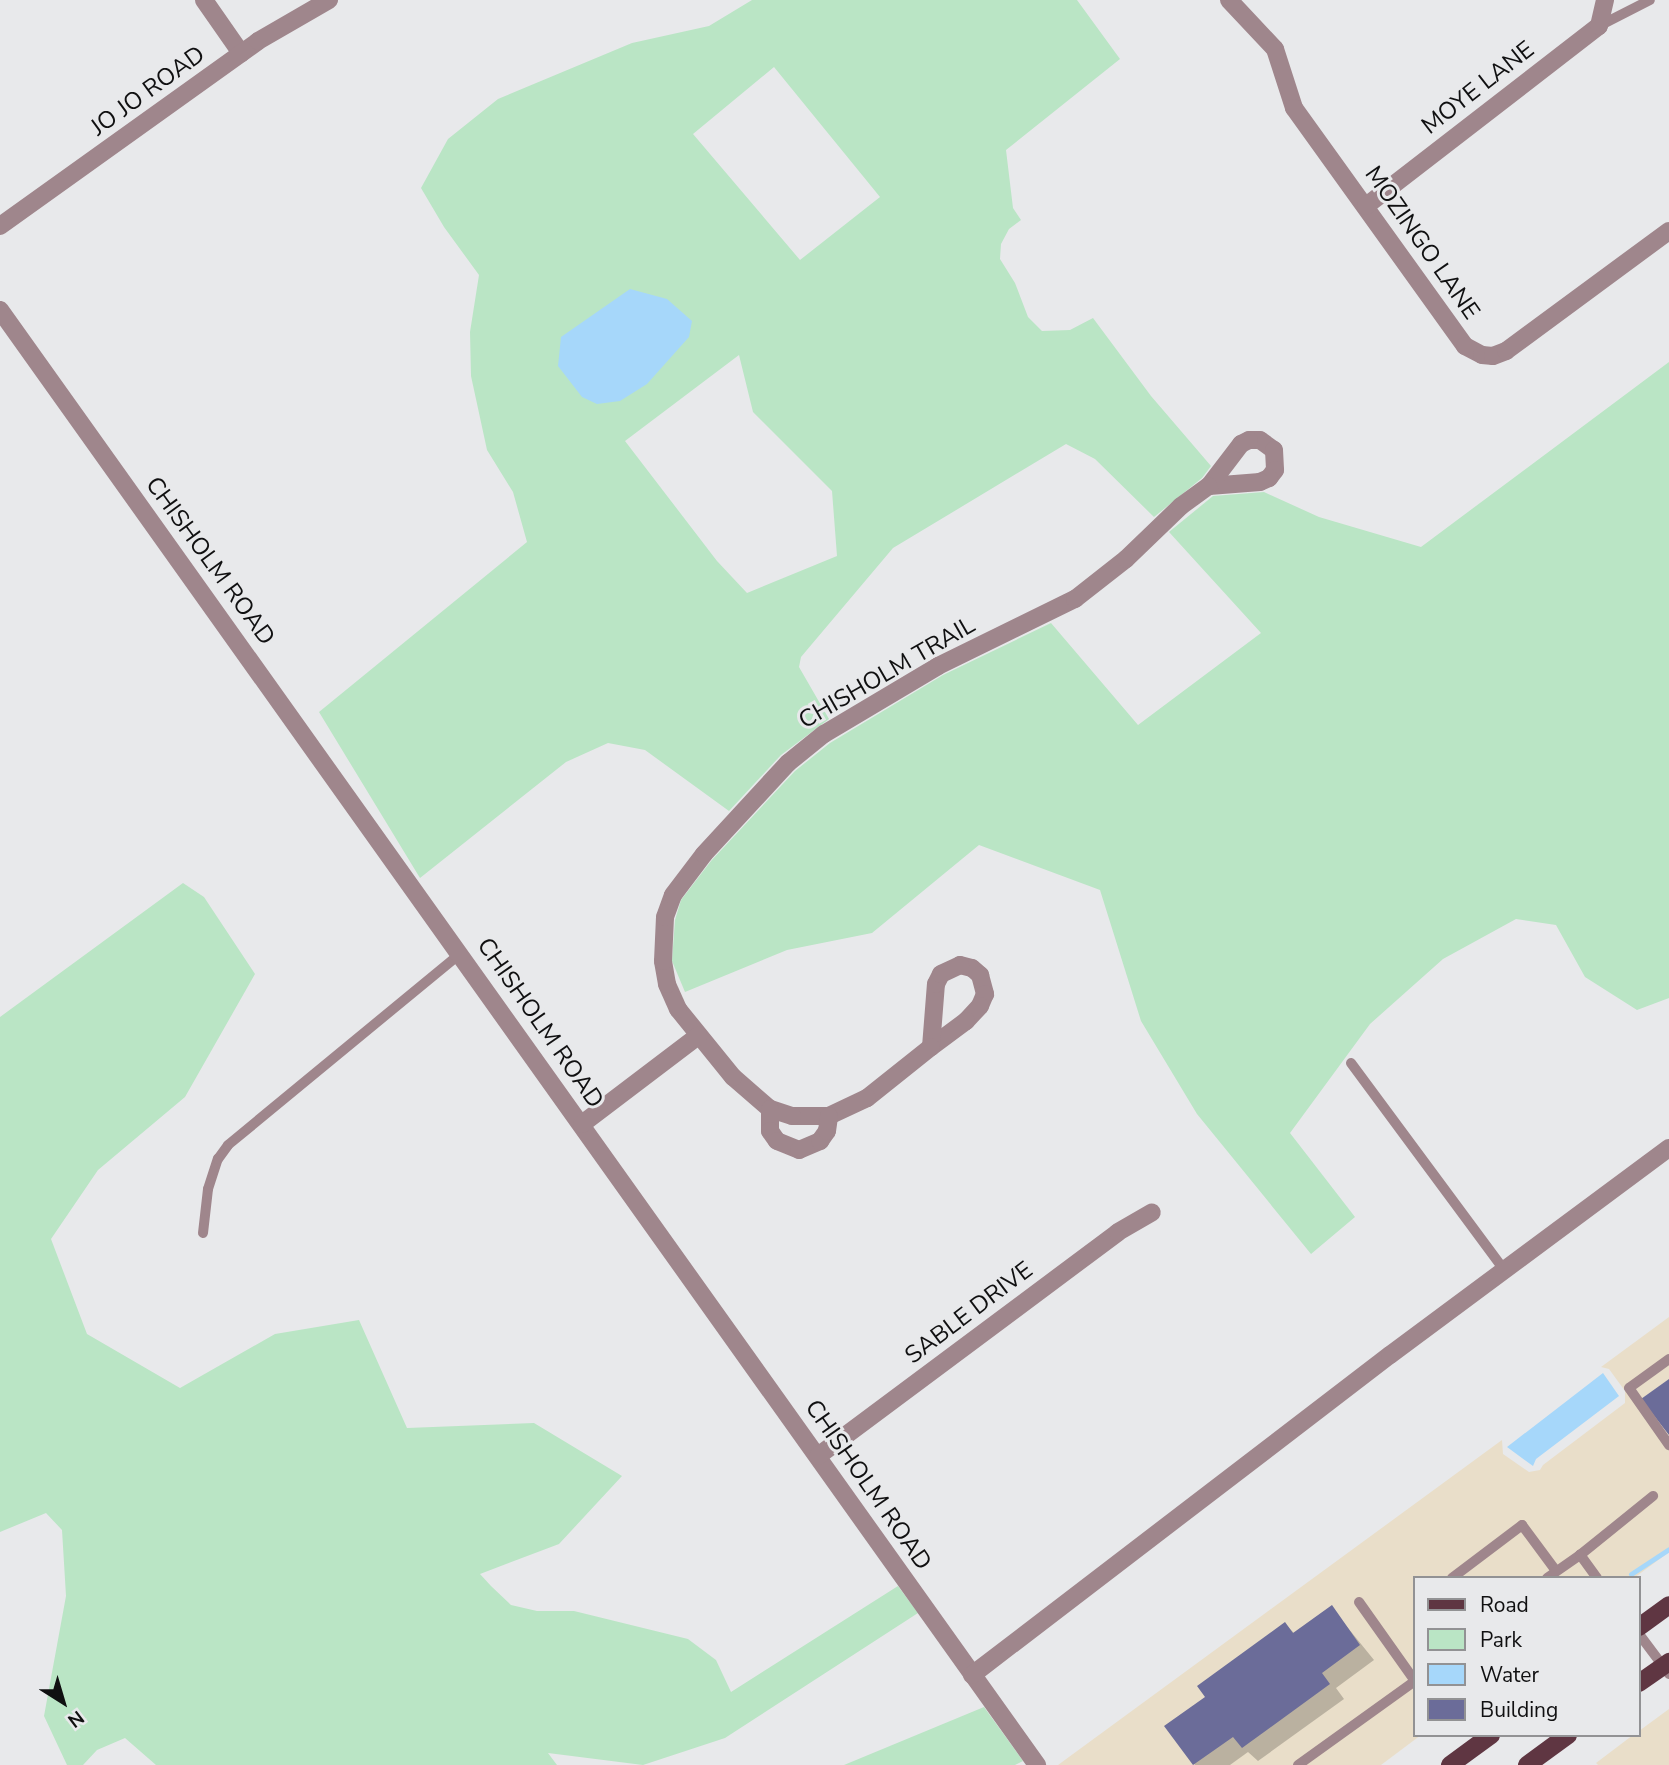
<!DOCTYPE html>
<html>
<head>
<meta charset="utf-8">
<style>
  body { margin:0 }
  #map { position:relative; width:1669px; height:1765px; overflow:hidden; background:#e8e9eb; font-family:"Nunito Sans",sans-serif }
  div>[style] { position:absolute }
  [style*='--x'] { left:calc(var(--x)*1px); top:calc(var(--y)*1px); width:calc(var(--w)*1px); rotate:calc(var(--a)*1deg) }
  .commercial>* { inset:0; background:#e9dec9 }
  .green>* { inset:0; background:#bae5c5 }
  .water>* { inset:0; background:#a6d7fa }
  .shadow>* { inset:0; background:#0003 }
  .stream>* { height:5px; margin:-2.5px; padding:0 2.5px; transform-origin:2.5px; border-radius:2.5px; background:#a6d7fa }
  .building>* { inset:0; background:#6b6c99 }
  .lane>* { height:10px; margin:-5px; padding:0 5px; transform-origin:5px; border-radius:5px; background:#9f868c }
  .street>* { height:18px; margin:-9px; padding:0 9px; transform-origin:9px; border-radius:9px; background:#9f868c }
  .primary>* { height:18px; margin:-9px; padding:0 9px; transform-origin:9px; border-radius:9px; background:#5f3642 }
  span { translate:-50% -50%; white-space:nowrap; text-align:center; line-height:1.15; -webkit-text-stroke:6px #e8e9eb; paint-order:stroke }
  .street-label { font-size:24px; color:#101011 }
  .legend { position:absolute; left:1413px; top:1576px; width:228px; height:161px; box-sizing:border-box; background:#e8e9eb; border:2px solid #929294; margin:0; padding:9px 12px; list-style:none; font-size:21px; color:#101011 }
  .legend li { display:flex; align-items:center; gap:14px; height:35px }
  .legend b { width:35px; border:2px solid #929294 }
  .north { position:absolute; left:28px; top:1667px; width:70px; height:70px; -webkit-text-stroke:5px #e8e9eb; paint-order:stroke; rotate:143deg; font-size:19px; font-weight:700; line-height:28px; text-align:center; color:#101011 }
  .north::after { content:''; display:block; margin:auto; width:24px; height:32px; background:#101011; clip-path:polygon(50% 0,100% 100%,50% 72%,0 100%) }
</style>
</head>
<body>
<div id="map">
  <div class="commercial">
    <i style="clip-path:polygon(1669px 1317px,1669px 1552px,1634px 1578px,1415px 1578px,1415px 1735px,1421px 1735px,1381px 1765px,1058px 1765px,1502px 1440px,1503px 1454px,1529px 1472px,1540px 1470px,1543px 1465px,1625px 1403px,1625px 1391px,1609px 1369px,1601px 1367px)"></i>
    <i style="clip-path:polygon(1669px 1709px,1669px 1765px,1598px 1765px,1596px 1763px,1633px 1735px,1639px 1735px,1639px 1731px)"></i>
  </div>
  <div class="green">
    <i style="clip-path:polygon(evenodd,752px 0,1077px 0,1120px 59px,1006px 150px,1013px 208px,1021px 220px,1009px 229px,1001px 244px,1000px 259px,1015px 283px,1028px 317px,1042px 331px,1070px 330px,1093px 318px,1151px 396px,1211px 466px,1202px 478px,1154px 517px,1095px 459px,1066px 444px,893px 548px,801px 657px,799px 667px,829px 719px,781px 755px,729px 811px,645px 750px,608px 743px,566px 762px,420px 878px,319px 712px,527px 542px,513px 492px,487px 450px,471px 376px,470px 332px,479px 275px,444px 227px,421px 188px,448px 139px,498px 99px,632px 43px,709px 26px,752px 0,774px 67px,880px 197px,800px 260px,693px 134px,774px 67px,752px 0,739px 355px,753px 412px,832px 491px,837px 556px,747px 593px,717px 561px,625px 441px,739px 355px)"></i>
    <i style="clip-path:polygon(1669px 362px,1669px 998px,1637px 1010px,1585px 977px,1556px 925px,1516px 919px,1443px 959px,1370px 1024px,1290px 1133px,1355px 1217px,1311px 1254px,1197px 1114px,1141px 1021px,1100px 890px,979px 845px,872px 933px,787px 950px,685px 992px,672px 961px,675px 920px,681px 900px,711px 861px,795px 771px,830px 743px,943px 675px,1051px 623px,1138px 725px,1261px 633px,1169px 532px,1213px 496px,1264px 492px,1319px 517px,1421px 547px)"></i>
    <i style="clip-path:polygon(183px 883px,204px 897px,255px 974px,185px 1097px,98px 1170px,51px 1239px,87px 1334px,180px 1388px,275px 1334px,359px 1320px,407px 1428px,534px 1423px,622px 1476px,559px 1544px,480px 1574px,491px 1586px,511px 1605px,537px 1611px,574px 1611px,688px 1639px,716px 1660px,731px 1692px,898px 1586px,918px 1613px,725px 1738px,643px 1765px,548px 1753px,557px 1765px,156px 1765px,125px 1738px,97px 1750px,83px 1765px,67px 1765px,44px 1716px,66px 1596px,62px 1530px,46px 1513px,0 1532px,0 1017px)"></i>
    <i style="clip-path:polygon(984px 1707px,1023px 1761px,1015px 1765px,844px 1765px)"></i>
  </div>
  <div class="water">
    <i style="clip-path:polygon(630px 289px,667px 299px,692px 321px,689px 337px,647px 384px,620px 401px,597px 404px,582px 397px,558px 366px,561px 337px)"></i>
    <i style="clip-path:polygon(1603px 1373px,1619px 1396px,1536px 1459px,1533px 1466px,1507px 1447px)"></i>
  </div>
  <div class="shadow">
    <i style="clip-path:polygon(1331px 1607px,1374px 1660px,1336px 1688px,1344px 1699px,1258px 1761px,1248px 1752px,1230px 1765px,1195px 1765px,1167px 1726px,1207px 1697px,1285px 1624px,1295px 1634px)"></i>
  </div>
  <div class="stream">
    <i style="--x:1631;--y:1574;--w:45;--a:-33.3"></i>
  </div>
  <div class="building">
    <i style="clip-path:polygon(1669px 1379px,1669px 1435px,1641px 1399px)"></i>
    <i style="clip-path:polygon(1332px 1605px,1360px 1645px,1322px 1673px,1330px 1684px,1242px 1748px,1233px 1737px,1193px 1765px,1164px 1726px,1205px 1697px,1197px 1686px,1285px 1622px,1293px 1633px)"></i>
  </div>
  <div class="lane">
    <i style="--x:1599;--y:26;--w:57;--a:-27"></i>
    <i style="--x:1351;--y:1063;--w:257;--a:53.5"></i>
    <i style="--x:203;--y:1233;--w:44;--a:-83.5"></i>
    <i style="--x:208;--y:1189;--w:32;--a:-72"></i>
    <i style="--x:218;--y:1159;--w:17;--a:-54"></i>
    <i style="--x:228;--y:1145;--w:301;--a:-39.5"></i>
    <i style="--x:1669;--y:1359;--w:49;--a:144.1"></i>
    <i style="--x:1629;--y:1388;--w:70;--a:54.9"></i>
    <i style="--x:1452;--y:1578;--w:88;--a:-37.1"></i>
    <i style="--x:1522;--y:1525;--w:57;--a:53.5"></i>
    <i style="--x:1547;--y:1578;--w:40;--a:-34.9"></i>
    <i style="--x:1597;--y:1578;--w:29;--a:-126"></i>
    <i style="--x:1580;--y:1555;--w:94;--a:-38.9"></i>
    <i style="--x:1359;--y:1602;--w:97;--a:54.7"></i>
    <i style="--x:1639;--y:1634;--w:50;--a:53.1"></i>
    <i style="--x:1298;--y:1765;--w:144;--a:-35.7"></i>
  </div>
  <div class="street">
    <i style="--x:204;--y:0;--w:65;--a:55.1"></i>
    <i style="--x:1229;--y:0;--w:67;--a:46.8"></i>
    <i style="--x:1275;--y:49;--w:62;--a:72.1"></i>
    <i style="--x:1294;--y:108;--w:293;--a:54.3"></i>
    <i style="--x:1465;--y:346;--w:19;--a:28"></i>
    <i style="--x:1482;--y:355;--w:11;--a:5"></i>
    <i style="--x:1493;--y:356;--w:14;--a:-21"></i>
    <i style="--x:1506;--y:351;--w:202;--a:-36.4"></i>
    <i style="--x:1366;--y:206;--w:294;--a:-37.7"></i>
    <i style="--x:1599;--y:26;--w:27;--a:-77"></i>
    <i style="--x:0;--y:226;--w:317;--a:-35.6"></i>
    <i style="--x:258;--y:41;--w:82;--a:-30"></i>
    <i style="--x:0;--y:310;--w:1787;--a:54.52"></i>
    <i style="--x:1249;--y:440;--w:11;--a:0"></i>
    <i style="--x:1260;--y:440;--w:17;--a:36"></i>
    <i style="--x:1274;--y:450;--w:20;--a:87"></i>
    <i style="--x:1275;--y:470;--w:10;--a:127"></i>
    <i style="--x:1269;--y:478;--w:10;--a:156"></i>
    <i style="--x:1260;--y:482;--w:51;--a:175.5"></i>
    <i style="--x:1209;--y:486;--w:53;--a:-52.7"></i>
    <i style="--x:1241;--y:444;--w:9;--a:-27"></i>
    <i style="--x:960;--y:965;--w:12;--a:14"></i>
    <i style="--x:972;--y:968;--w:11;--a:41"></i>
    <i style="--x:980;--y:975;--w:20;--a:75"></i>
    <i style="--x:985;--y:994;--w:13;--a:113"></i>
    <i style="--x:980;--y:1006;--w:21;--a:133"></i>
    <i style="--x:966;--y:1021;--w:44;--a:143.4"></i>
    <i style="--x:931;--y:1047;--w:63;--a:-85.5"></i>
    <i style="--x:936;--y:984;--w:11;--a:-63"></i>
    <i style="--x:941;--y:974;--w:21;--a:-25"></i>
    <i style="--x:931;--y:1047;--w:82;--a:141.4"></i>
    <i style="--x:867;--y:1098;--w:42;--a:154.7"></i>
    <i style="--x:829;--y:1116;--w:37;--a:180"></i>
    <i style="--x:792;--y:1116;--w:23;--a:-162"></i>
    <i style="--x:770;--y:1109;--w:49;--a:-139.1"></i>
    <i style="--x:733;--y:1077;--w:87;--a:-129"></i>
    <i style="--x:678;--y:1009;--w:27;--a:-114"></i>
    <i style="--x:667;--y:984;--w:23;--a:-100"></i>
    <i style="--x:663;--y:961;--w:44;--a:-87.4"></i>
    <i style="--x:665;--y:917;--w:23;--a:-70"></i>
    <i style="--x:673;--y:895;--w:51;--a:-52.9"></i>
    <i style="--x:704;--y:854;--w:124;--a:-47.3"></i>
    <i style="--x:788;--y:763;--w:46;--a:-38.9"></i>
    <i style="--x:824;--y:734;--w:133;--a:-30.8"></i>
    <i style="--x:938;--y:666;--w:153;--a:-26.1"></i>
    <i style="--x:1075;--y:599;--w:65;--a:-38.1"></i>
    <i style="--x:1126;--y:559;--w:76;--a:-43.9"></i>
    <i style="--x:1181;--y:506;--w:34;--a:-36"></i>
    <i style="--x:770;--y:1109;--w:22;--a:90"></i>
    <i style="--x:770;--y:1131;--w:12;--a:55"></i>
    <i style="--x:777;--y:1141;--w:24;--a:22"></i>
    <i style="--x:799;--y:1150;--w:23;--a:-23"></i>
    <i style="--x:820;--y:1141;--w:12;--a:-55"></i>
    <i style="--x:827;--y:1131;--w:15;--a:-82"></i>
    <i style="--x:582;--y:1124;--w:146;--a:-37.2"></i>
    <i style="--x:818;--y:1456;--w:374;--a:-36.7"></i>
    <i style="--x:1118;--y:1232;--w:39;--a:-30"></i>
    <i style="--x:972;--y:1675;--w:526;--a:-37.44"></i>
    <i style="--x:1390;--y:1355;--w:347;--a:-36.6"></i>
  </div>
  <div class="primary">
    <i style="--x:1639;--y:1627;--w:37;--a:-36"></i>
    <i style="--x:1639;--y:1683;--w:37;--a:-35"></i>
    <i style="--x:1450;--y:1765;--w:51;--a:-36.2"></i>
    <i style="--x:1527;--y:1765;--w:51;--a:-36.2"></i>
  </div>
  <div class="street-label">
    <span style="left:1478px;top:88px;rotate:-38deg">MOYE LANE</span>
    <span style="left:148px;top:91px;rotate:-36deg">JO JO ROAD</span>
    <span style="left:1422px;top:243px;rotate:55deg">MOZINGO LANE</span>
    <span style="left:210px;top:561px;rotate:54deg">CHISHOLM ROAD</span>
    <span style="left:887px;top:673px;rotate:-30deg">CHISHOLM TRAIL</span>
    <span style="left:540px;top:1023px;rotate:55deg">CHISHOLM ROAD</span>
    <span style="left:969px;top:1313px;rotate:-37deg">SABLE DRIVE</span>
    <span style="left:868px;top:1485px;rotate:55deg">CHISHOLM ROAD</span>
  </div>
  <ul class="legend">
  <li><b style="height:9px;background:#5f3642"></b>Road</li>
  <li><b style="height:19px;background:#bae5c5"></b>Park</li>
  <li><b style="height:19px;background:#a6d7fa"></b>Water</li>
  <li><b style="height:19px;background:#6b6c99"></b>Building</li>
  </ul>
  <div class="north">N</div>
</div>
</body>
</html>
